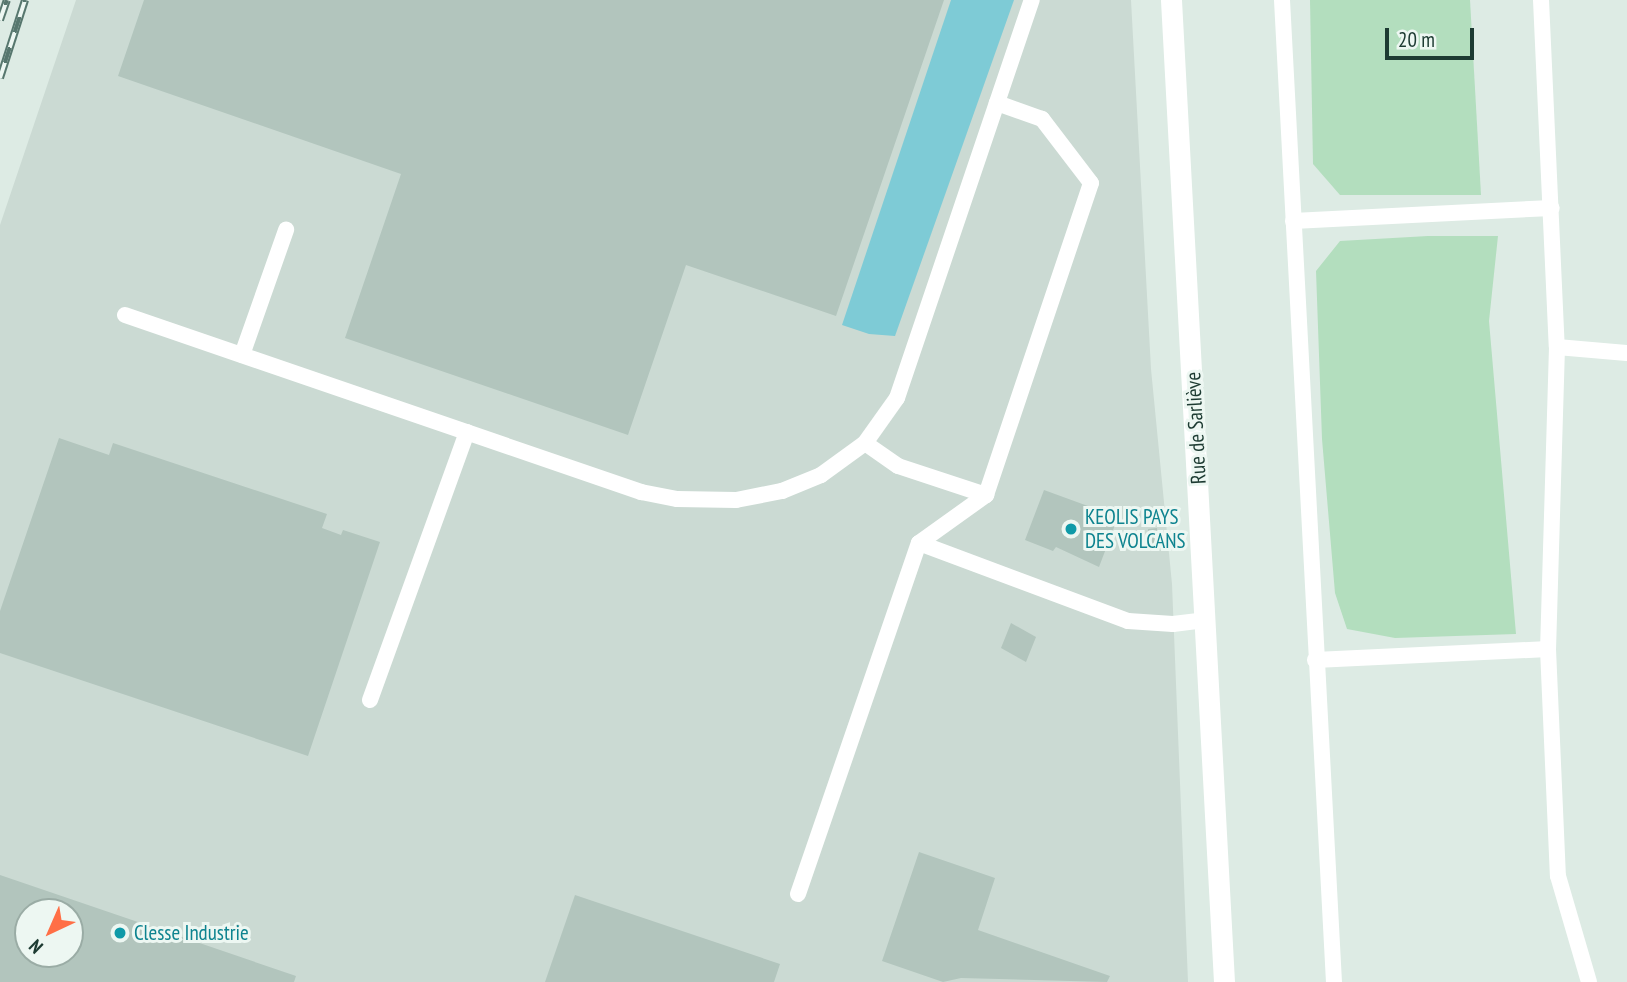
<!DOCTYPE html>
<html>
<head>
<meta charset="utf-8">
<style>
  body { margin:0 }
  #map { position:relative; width:1627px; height:982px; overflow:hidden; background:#ddebe4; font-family:"PT Sans Narrow",sans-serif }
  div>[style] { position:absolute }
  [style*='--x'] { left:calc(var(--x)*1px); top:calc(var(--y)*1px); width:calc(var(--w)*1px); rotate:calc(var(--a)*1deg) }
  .built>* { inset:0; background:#cbdad3 }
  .green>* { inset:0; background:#b3debe }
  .water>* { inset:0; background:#7ecbd6 }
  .building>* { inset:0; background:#b2c5bd }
  .service>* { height:16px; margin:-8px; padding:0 8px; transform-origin:8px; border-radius:8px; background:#fff }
  .minor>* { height:21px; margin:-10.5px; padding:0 10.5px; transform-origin:10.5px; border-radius:10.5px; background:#fff }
  .rail>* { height:8px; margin-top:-4px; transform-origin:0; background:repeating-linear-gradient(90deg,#edf7f2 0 16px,#57776e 0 32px); box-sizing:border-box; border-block:2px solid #57776e }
  .dots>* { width:19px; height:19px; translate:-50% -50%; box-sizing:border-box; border:4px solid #edf7f2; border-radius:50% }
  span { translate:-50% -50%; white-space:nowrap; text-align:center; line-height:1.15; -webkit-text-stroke:6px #edf7f2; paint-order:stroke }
  .street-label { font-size:21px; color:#1d3b32 }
  .culture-label { font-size:21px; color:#0d838f }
  .left { translate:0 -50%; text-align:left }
  .north { position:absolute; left:14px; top:898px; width:70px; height:70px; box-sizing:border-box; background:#edf7f2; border:2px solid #9aaca5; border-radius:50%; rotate:224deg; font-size:19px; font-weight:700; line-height:28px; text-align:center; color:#1d3b32 }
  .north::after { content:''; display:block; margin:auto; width:24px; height:32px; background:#ff6f46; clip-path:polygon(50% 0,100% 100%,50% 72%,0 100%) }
  .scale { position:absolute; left:1385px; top:28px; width:89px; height:32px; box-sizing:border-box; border:4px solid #1d3b32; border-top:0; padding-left:9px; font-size:21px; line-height:24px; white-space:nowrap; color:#1d3b32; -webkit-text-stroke:5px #edf7f2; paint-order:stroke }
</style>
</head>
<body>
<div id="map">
  <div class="built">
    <i style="clip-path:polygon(evenodd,76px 0,1131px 0,1151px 369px,1172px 584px,1188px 982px,0 982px,0 225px,76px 0,28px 912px,70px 912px,70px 954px,28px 954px,28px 912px)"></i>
  </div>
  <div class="green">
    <i style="clip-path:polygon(1310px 0,1470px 0,1481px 195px,1340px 195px,1313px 164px)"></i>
    <i style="clip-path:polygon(1428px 236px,1498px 236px,1489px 321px,1516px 634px,1395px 638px,1347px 629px,1335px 593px,1322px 439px,1316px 271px,1340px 241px)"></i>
  </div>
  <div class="water">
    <i style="clip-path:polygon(951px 0,1014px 0,895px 336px,869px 334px,842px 325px)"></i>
  </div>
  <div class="building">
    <i style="clip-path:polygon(144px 0,944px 0,836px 316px,686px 265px,628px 435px,345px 338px,401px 174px,118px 76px)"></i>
    <i style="clip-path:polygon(59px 438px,109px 455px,113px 443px,327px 514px,322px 528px,341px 535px,343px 530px,380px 542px,308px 756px,0 653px,0 611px)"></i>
    <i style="clip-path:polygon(1044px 490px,1118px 517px,1099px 567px,1056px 547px,1053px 551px,1025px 540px)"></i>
    <i style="clip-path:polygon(1157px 528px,1158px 545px,1149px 546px,1148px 529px)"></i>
    <i style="clip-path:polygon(1011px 623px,1036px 637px,1026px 662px,1001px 648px)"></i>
    <i style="clip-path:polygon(919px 852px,995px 878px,978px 930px,1110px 976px,1107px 982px,961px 978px,943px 982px,882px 961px)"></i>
    <i style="clip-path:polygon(evenodd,0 875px,296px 976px,294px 982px,0 982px,0 875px,28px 912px,70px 912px,70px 954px,28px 954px,28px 912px)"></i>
    <i style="clip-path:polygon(575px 895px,780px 964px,774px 982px,545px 982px)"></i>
  </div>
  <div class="service">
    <i style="--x:1282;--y:0;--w:983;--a:86.97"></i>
    <i style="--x:1541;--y:0;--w:347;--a:87.4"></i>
    <i style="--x:1557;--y:347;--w:302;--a:91.7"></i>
    <i style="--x:1548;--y:649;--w:227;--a:87.5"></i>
    <i style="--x:1558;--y:876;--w:110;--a:73.7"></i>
    <i style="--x:1293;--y:221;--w:259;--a:-2.9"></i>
    <i style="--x:125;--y:315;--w:546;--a:18.93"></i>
    <i style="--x:641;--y:492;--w:37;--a:11"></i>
    <i style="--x:677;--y:499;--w:59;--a:1"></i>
    <i style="--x:736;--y:500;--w:47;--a:-11.1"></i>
    <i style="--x:782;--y:491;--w:42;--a:-22.3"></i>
    <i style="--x:821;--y:475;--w:54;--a:-36"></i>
    <i style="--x:865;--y:443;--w:55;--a:-54.6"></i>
    <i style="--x:897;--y:398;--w:420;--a:-71.3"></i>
    <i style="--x:1557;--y:347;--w:70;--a:4.9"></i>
    <i style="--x:242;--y:355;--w:133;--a:-70.6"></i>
    <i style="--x:865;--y:443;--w:40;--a:34.9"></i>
    <i style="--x:898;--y:466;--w:93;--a:18.2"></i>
    <i style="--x:919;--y:543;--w:223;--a:20.5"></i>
    <i style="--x:1128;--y:621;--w:45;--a:3.8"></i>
    <i style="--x:1173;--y:624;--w:34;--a:-7"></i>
    <i style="--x:1315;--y:660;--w:233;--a:-2.7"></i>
    <i style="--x:370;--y:700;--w:285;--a:-70.1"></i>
    <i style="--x:798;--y:894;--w:371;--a:-71"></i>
    <i style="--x:919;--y:543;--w:82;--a:-35.6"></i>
    <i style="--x:986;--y:495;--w:329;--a:-71.4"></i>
    <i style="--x:1091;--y:183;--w:81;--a:-127.4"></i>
    <i style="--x:1042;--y:119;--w:48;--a:-160.4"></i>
  </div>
  <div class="minor">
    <i style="--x:1171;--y:0;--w:983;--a:86.91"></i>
  </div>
  <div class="rail">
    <i style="--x:0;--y:20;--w:21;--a:-71"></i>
    <i style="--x:0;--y:78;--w:82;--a:-72.2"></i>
  </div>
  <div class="dots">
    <i style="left:1071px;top:529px;background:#0f9aa8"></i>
    <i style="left:120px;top:933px;background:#0f9aa8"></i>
  </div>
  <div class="street-label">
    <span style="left:1196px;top:428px;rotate:-93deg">Rue de Sarliève</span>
  </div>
  <div class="culture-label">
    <span class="left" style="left:1085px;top:529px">KEOLIS PAYS<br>DES VOLCANS</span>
    <span class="left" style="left:134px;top:933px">Clesse Industrie</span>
  </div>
  <div class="north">N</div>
  <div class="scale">20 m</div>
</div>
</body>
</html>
